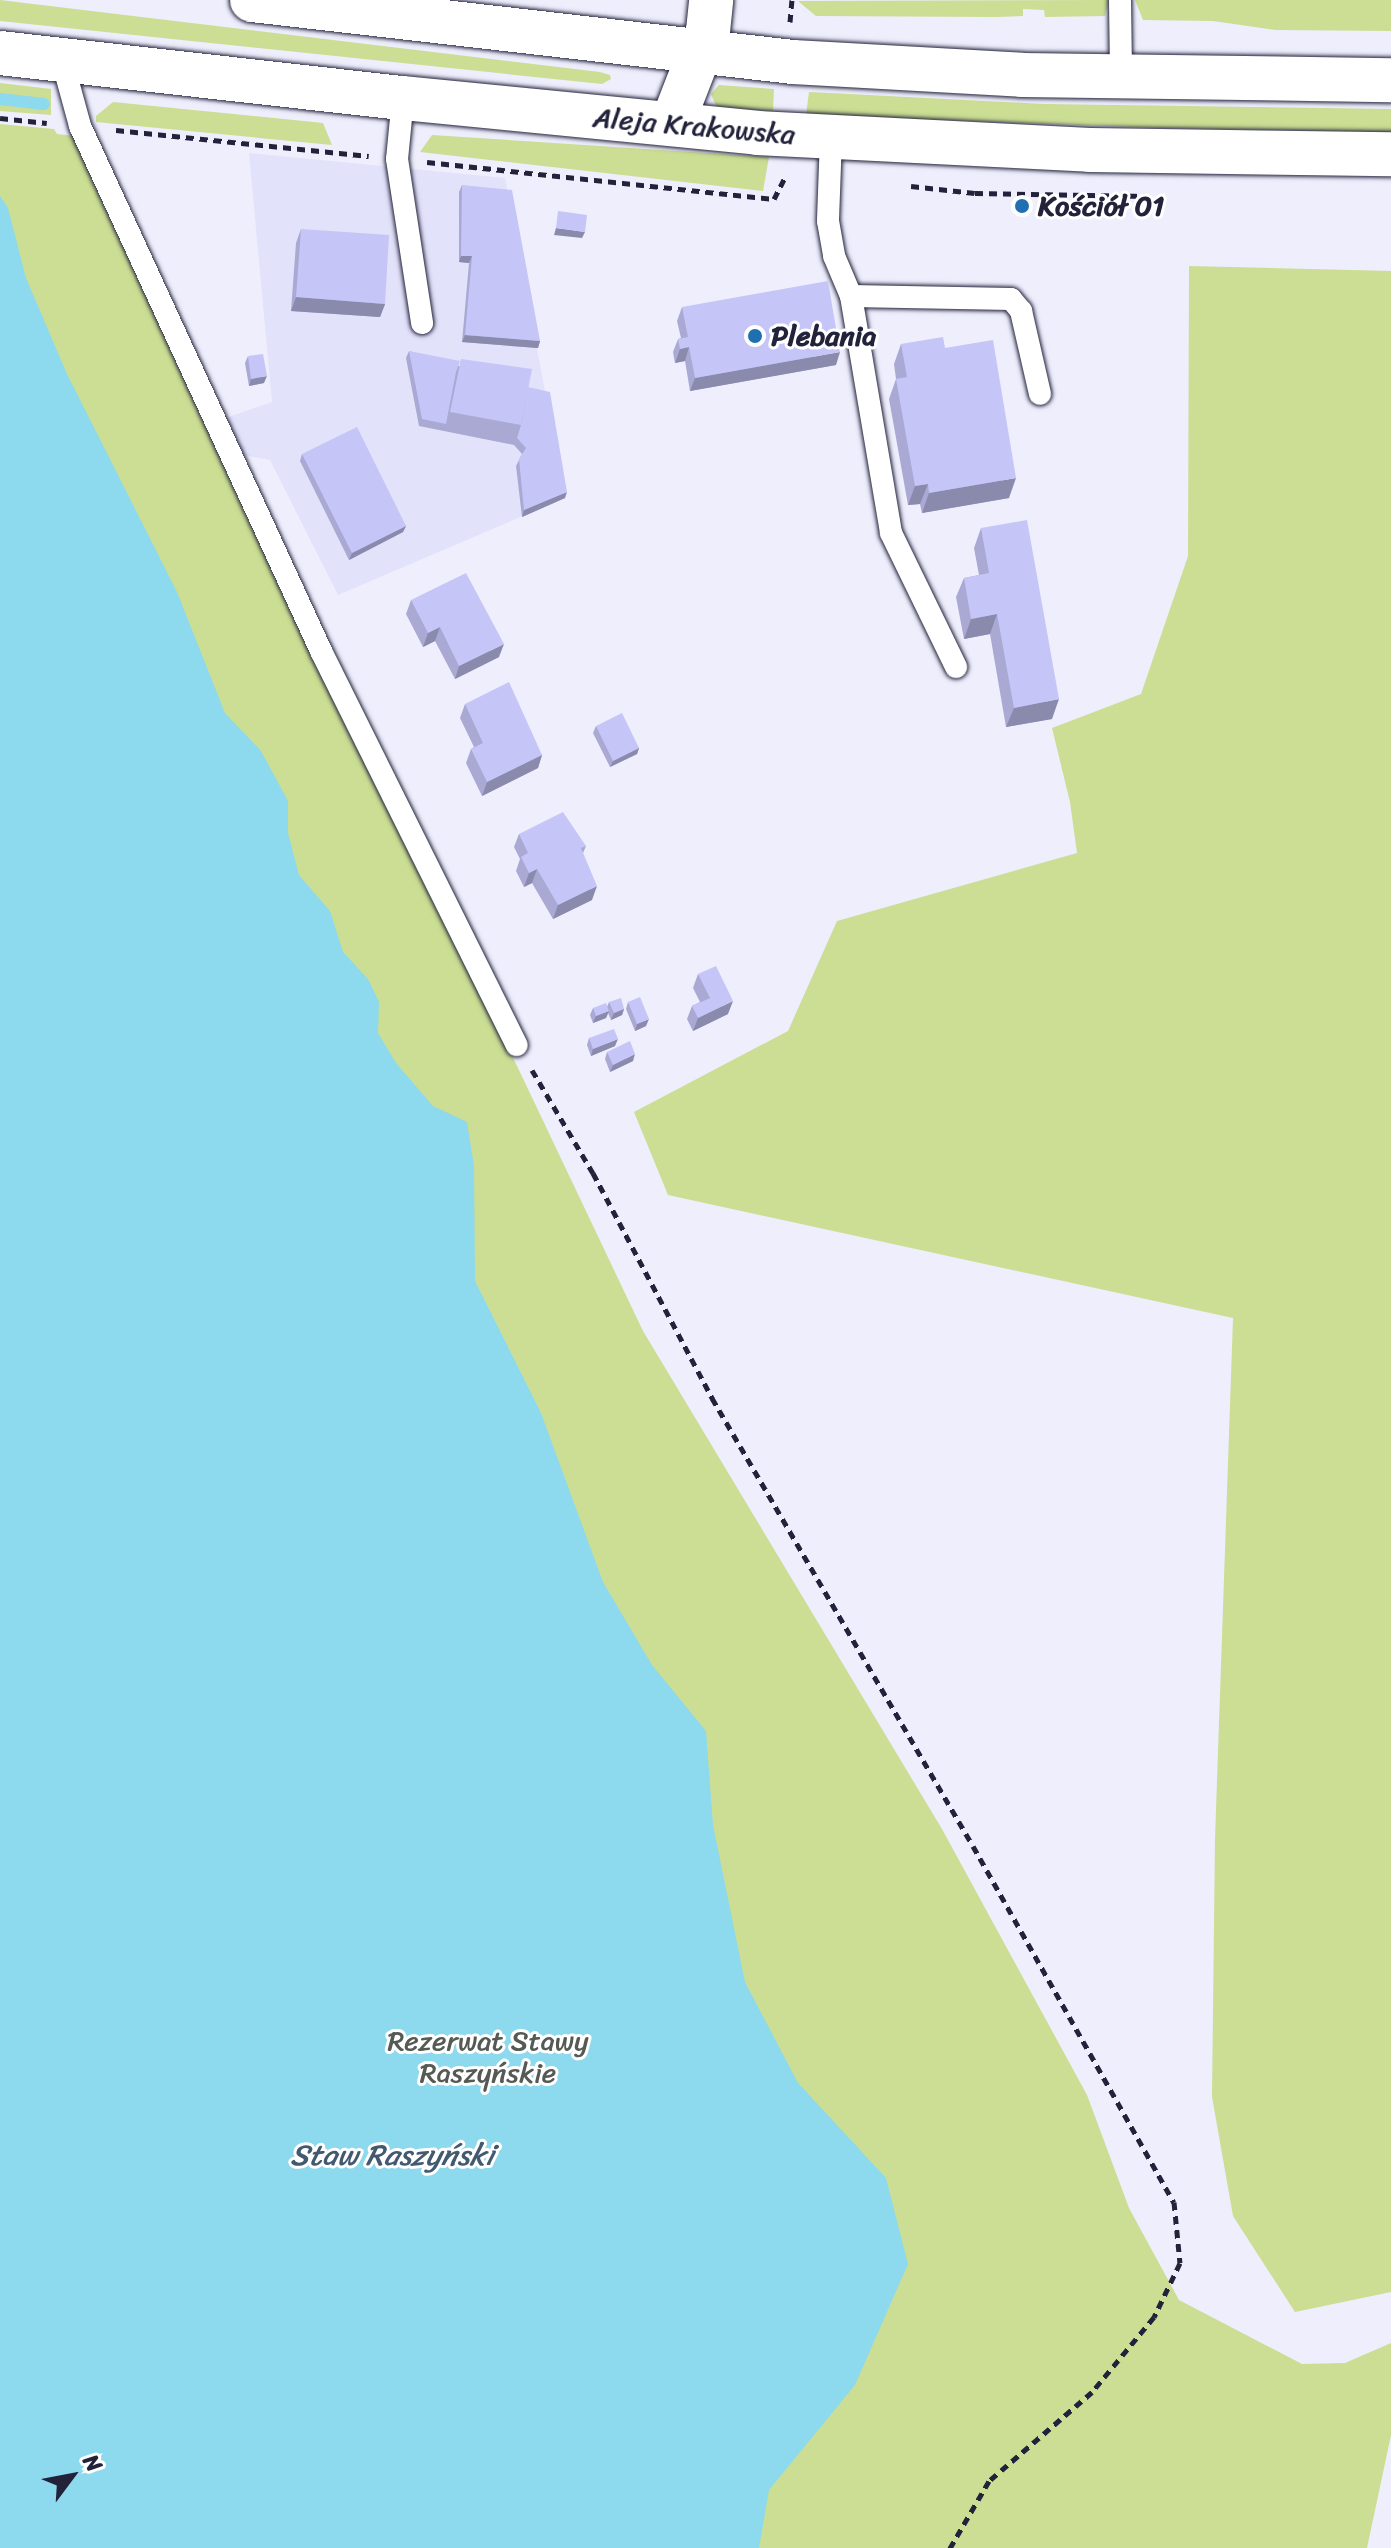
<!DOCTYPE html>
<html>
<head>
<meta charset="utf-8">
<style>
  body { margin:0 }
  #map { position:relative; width:1391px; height:2548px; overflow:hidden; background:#eeeefd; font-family:Sriracha,sans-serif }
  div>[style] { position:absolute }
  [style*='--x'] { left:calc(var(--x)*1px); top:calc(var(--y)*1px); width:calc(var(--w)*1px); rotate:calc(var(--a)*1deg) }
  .built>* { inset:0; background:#e2e2fb }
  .green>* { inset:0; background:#cbde93 }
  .water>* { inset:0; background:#8dd9ed }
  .stream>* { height:12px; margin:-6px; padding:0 6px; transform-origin:6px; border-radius:6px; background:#8dd9ed }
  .path>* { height:5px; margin-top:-2.5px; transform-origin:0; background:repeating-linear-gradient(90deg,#22223b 0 8px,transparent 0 14px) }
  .roads { filter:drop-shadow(0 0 2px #22223b) drop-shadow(0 0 2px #22223b) }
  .lane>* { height:22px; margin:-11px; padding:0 11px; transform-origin:11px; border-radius:11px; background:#fff }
  .street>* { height:44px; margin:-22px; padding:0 22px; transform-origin:22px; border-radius:22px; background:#fff }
  .secondary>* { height:44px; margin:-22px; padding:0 22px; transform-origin:22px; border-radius:22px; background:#fff }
  .wall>* { inset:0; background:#a9a9d4 }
  .shaded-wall>* { inset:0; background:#8a8aad }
  .building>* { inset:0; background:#c5c5f7 }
  .dots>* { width:22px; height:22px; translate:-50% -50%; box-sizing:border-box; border:4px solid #fff; border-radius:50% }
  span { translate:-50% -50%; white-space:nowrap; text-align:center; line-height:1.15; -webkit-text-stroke:6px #fff; paint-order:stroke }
  .street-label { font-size:28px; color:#22223b }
  .poi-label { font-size:28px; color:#22223b; font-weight:700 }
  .left { translate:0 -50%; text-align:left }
  .park-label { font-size:28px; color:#555a55 }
  .water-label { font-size:30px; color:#425970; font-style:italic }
  .north { position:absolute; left:32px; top:2436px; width:80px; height:80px; -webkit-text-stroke:6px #fff; paint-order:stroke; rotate:58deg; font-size:22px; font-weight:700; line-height:32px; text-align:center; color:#22223b }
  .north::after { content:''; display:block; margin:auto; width:28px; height:36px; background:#22223b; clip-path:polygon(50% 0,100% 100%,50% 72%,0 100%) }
</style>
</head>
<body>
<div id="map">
  <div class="built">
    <i style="clip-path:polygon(249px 153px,505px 178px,565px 498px,338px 595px,270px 460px,243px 455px,226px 418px,272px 402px)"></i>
  </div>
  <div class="green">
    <i style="clip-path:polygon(0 0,600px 72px,610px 75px,611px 79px,602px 84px,0 21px)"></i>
    <i style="clip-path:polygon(1109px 0,1105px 16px,1045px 17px,1044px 10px,1023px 9px,1023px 16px,996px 17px,816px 16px,798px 1px)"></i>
    <i style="clip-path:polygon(1135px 0,1391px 0,1391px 31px,1276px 30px,1213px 21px,1143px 20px)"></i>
    <i style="clip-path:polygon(0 83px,51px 89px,51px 115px,0 111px)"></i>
    <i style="clip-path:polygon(719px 85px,774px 89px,773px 111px,717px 108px,711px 94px)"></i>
    <i style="clip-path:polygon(809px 92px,1043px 104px,1391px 109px,1391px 132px,1162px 128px,806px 115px)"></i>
    <i style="clip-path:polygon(113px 102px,323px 123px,332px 145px,96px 122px,96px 116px)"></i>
    <i style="clip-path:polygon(0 124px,54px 129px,57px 134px,75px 136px,643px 1331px,942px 1829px,1087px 2095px,1129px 2208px,1179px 2300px,1302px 2364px,1345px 2363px,1391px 2343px,1391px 2435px,1367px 2548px,0 2548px)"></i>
    <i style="clip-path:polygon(432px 135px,769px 157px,763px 191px,420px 152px)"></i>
    <i style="clip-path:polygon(1189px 266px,1391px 271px,1391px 2292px,1295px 2312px,1233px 2216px,1212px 2097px,1215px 1839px,1233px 1318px,668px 1195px,634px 1112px,788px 1031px,837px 921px,1077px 853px,1070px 802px,1052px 728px,1141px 694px,1188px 556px)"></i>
  </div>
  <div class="water">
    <i style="clip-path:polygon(0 196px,8px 208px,26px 278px,67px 374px,177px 592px,225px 713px,261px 751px,288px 801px,288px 833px,299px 875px,330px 911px,343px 952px,368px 979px,379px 1002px,378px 1033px,396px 1063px,433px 1106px,467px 1122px,474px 1166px,475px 1281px,541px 1413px,603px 1582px,652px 1665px,706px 1731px,713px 1825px,745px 1982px,798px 2083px,886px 2178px,908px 2264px,855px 2385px,769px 2490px,759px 2548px,0 2548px)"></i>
  </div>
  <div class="stream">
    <i style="--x:0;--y:99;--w:44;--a:6.5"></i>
  </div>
  <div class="path">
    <i style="--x:790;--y:22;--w:22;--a:-85"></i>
    <i style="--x:0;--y:118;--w:47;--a:6.1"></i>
    <i style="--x:116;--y:130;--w:254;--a:5.9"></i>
    <i style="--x:427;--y:162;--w:349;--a:6.1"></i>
    <i style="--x:774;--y:199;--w:25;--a:-63"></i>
    <i style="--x:911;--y:186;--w:64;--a:6.2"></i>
    <i style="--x:975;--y:193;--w:173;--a:1"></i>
    <i style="--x:532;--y:1070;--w:120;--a:59.4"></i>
    <i style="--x:593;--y:1173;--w:255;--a:62.1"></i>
    <i style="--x:712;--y:1398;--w:518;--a:59.78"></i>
    <i style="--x:973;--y:1846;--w:409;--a:60.6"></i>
    <i style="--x:1174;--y:2202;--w:61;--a:84.4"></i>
    <i style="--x:1180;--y:2263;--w:60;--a:115.7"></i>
    <i style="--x:1154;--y:2317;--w:97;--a:129.6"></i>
    <i style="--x:1092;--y:2392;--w:136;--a:139.2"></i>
    <i style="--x:989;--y:2481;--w:78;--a:120.2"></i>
  </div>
  <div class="roads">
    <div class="lane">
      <i style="--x:1120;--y:0;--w:76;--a:89.2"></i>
      <i style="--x:62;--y:60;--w:68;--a:74.7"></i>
      <i style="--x:80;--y:126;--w:578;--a:65.34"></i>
      <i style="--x:321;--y:651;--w:440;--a:63.6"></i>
      <i style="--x:403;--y:98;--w:61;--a:95.6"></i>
      <i style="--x:397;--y:159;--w:166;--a:81.3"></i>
      <i style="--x:831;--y:138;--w:83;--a:92.1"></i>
      <i style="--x:828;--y:221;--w:36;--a:80"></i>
      <i style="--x:834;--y:256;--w:43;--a:67"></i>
      <i style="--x:851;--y:296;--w:160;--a:1.1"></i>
      <i style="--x:1011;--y:299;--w:16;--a:50"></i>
      <i style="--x:1021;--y:311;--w:85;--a:77.1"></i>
      <i style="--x:851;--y:296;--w:240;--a:80.4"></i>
      <i style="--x:891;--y:533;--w:149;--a:64.1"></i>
    </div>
    <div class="street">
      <i style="--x:672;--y:124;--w:100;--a:-68.8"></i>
      <i style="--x:708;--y:31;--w:31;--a:-84"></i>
    </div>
    <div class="secondary">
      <i style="--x:252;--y:0;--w:545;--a:6.54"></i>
      <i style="--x:793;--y:62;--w:229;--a:3.2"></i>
      <i style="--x:1022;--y:75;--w:369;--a:0.8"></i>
      <i style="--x:0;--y:53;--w:406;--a:6.4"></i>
      <i style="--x:403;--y:98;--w:356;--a:5.6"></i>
      <i style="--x:757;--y:133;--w:333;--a:2.9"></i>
      <i style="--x:1090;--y:150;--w:301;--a:0.8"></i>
    </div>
  </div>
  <div class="wall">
    <i style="clip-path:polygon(462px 185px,540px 341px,538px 348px,462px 342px,469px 263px,459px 262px,459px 192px)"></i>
    <i style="clip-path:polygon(301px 229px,385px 304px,380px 317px,291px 311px,296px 243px)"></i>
    <i style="clip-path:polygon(682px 307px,836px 365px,690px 391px,685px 361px,675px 363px,673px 352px,678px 339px,681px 338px,677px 321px)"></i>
    <i style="clip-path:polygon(901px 344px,945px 348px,1009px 498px,922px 513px,920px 504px,908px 505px,889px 399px,896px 379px,894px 364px)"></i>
    <i style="clip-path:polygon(409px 351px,528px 387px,565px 498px,522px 517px,516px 466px,522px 454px,514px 445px,419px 426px,406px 358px)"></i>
    <i style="clip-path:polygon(248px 356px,264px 383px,249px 386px,245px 363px)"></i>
    <i style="clip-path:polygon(302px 454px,406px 526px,403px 532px,349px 560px,300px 461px)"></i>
    <i style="clip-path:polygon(981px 528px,1052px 719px,1006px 727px,990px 634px,964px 639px,956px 597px,964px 578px,979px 575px,974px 548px)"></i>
    <i style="clip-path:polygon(411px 600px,499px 657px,455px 679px,435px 641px,423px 647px,406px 614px)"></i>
    <i style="clip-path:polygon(465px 704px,542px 755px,538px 768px,482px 796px,466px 763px,471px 749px,474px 747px,460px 718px)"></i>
    <i style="clip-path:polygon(596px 726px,639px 748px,637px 754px,610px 767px,593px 733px)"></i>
    <i style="clip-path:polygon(519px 834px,586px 846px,583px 853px,592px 900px,553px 919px,532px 883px,524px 887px,516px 871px,520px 859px,514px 847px)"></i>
    <i style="clip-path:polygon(698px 974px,728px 1014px,693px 1031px,687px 1019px,692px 1006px,700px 1002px,693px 988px)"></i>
    <i style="clip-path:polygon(609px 1002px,624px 1009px,622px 1015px,611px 1020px,608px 1013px,606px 1018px,593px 1023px,590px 1015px,593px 1008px,607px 1007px)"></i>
    <i style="clip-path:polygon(628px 1002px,646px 1026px,635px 1031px,626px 1009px)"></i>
    <i style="clip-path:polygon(589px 1038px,615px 1046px,591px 1056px,587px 1045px)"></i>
    <i style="clip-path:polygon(607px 1052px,633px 1061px,610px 1072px,605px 1059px)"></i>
  </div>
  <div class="shaded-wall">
    <i style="clip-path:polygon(556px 228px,585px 232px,582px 238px,554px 235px)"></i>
    <i style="clip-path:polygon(461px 256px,472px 256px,469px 263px,459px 262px)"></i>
    <i style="clip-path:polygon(296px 297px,385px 304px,380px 317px,291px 311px)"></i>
    <i style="clip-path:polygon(465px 335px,540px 341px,538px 348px,462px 342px)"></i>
    <i style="clip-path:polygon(689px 347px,685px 361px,675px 363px,680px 349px)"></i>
    <i style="clip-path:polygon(840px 352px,836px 365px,690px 391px,695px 378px)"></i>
    <i style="clip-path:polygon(267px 376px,264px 383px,249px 386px,251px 379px)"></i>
    <i style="clip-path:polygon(1016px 478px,1009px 498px,922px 513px,929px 493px)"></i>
    <i style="clip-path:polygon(928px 484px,920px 504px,908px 505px,915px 486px)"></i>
    <i style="clip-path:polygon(567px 492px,565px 498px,522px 517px,524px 510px)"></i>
    <i style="clip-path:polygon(406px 526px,403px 532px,349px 560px,352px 553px)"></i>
    <i style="clip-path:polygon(997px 614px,990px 634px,964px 639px,971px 619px)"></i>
    <i style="clip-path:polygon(440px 627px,435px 641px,423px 647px,428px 633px)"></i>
    <i style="clip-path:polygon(504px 644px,499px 657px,455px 679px,459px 666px)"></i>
    <i style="clip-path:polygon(1059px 699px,1052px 719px,1006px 727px,1014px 708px)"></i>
    <i style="clip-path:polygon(639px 748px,637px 754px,610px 767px,613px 761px)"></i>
    <i style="clip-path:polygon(542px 755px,538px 768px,482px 796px,487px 782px)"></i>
    <i style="clip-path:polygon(537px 869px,532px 883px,524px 887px,529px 873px)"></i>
    <i style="clip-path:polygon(597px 886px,592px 900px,553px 919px,558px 905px)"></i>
    <i style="clip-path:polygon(733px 1001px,728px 1014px,693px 1031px,698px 1018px)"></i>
    <i style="clip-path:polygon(624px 1009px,622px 1015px,611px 1020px,614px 1013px)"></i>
    <i style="clip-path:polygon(609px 1011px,606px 1018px,593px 1023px,596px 1016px)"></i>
    <i style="clip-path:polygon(649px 1019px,646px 1026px,635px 1031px,637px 1024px)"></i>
    <i style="clip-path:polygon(618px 1039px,615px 1046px,591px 1056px,593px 1049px)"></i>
    <i style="clip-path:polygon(635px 1054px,633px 1061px,610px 1072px,613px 1065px)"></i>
  </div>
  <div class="building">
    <i style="clip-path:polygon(462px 185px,512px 190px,540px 341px,465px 335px,472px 256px,461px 256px)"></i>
    <i style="clip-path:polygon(558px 211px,587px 215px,585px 232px,556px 228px)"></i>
    <i style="clip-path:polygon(301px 229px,389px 235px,385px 304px,296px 297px)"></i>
    <i style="clip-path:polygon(828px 281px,840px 352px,695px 378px,689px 347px,680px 349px,678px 339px,688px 337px,682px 307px)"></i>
    <i style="clip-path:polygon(943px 337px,945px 348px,993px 340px,1016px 478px,929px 493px,928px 484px,915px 486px,896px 379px,907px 377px,901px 344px)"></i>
    <i style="clip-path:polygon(409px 351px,460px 361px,456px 372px,446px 424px,422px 419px)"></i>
    <i style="clip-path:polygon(263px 354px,267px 376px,251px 379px,248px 356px)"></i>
    <i style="clip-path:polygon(461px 359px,532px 369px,521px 425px,450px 412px)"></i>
    <i style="clip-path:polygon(528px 387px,550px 392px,567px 492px,524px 510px,519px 459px,526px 448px,517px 438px,521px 425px)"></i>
    <i style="clip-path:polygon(357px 427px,406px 526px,352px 553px,302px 454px)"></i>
    <i style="clip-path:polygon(1027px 520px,1059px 699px,1014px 708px,997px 614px,971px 619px,964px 578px,989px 573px,981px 528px)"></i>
    <i style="clip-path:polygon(466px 573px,504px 644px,459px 666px,440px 627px,428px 633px,411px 600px)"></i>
    <i style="clip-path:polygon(509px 682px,542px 755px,487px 782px,471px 749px,483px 743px,465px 704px)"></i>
    <i style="clip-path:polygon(622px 713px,639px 748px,613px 761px,596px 726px)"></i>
    <i style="clip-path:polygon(563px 812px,586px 846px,581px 848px,597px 886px,558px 905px,537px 869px,529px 873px,521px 857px,528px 853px,519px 834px)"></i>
    <i style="clip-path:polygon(716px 966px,733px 1001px,698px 1018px,692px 1006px,710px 998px,698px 974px)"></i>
    <i style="clip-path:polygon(640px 997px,649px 1019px,637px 1024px,628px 1002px)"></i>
    <i style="clip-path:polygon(621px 998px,624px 1009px,614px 1013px,609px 1002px)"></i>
    <i style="clip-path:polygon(606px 1003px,609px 1011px,596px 1016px,593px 1008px)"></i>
    <i style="clip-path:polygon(614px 1029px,618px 1039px,593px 1049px,589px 1038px)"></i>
    <i style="clip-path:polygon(630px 1041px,635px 1054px,613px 1065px,607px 1052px)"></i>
  </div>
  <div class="dots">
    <i style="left:1022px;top:206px;background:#1f6fb2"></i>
    <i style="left:755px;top:336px;background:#1f6fb2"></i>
  </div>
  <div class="street-label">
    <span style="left:694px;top:126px;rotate:5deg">Aleja Krakowska</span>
  </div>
  <div class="poi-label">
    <span class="left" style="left:1038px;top:206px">Kościół 01</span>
    <span class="left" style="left:771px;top:336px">Plebania</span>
  </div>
  <div class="park-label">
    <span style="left:488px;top:2057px">Rezerwat Stawy<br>Raszyńskie</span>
  </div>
  <div class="water-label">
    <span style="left:392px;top:2155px">Staw Raszyński</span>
  </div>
  <div class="north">N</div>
</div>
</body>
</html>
